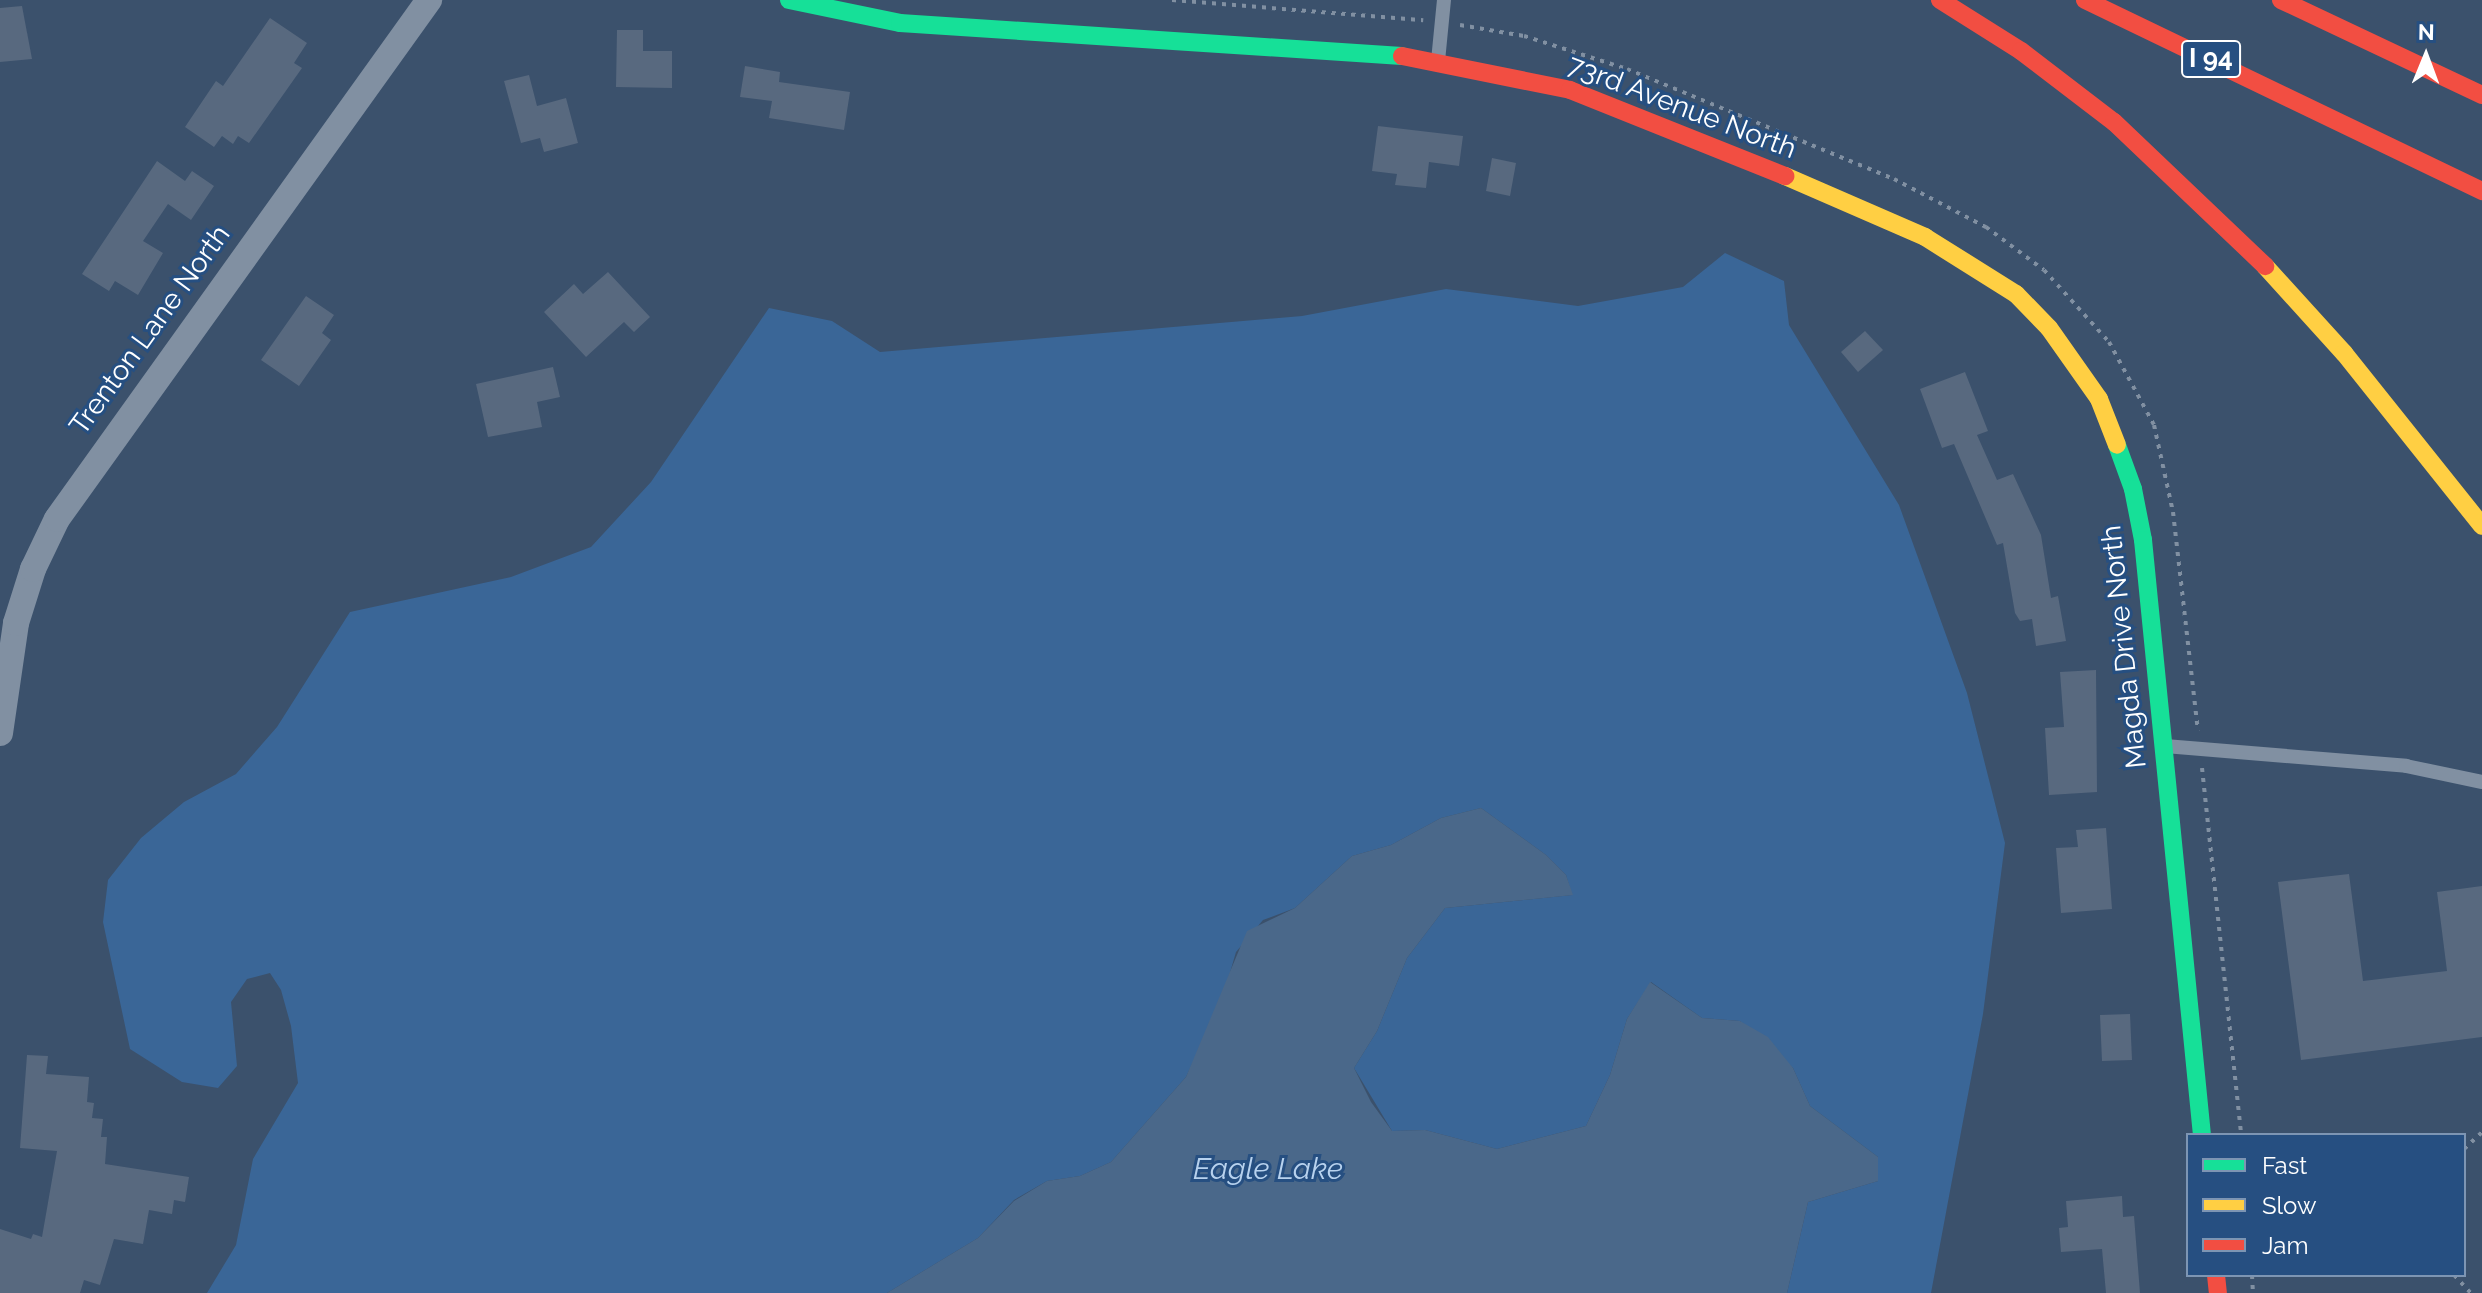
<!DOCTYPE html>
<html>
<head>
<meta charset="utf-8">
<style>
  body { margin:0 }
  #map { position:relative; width:2482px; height:1293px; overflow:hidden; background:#3b516c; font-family:Raleway,sans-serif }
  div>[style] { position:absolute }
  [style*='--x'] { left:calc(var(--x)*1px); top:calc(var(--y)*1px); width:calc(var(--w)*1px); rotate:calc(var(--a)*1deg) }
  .green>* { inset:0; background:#3a6697 }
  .water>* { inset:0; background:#4a688a }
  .building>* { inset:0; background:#58697f }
  .path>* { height:4px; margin-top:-2px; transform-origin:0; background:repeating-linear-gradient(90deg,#8190a2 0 4px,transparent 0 10px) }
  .lane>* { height:14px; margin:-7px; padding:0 7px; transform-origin:7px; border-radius:7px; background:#8190a2 }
  .street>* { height:26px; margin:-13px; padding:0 13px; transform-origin:13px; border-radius:13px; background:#8190a2 }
  .fast>* { height:18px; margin:-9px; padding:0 9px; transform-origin:9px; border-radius:9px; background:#16e098 }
  .slow>* { height:18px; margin:-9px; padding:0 9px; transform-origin:9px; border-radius:9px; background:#ffcf43 }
  .jam>* { height:18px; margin:-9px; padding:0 9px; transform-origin:9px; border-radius:9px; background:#f24e42 }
  span { translate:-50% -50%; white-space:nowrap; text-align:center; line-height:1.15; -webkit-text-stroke:6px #264f81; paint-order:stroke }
  .shield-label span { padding:2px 6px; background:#264f81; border:2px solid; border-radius:6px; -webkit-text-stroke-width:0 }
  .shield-label { font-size:26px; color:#fff; font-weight:700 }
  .street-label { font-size:28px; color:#fff }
  .water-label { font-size:30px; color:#b8d2ee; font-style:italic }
  .legend { position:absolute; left:2186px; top:1133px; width:280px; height:144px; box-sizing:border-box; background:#264f81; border:2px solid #7d95b3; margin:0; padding:10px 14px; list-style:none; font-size:24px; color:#fff }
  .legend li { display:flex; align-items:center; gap:16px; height:40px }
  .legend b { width:40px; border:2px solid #7d95b3 }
  .north { position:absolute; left:2386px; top:16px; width:80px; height:80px; -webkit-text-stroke:6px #264f81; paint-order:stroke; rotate:1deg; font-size:22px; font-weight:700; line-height:32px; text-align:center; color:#fff }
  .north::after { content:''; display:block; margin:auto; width:28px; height:36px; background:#fff; clip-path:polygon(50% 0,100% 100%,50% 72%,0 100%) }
</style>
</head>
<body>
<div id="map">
  <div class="green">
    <i style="clip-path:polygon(1725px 253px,1784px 281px,1789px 325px,1899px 505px,1967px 693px,2005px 843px,1983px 1014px,1931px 1293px,1787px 1293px,1808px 1202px,1878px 1181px,1878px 1157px,1810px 1106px,1793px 1068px,1740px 1021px,1702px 1018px,1651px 982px,1627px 1019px,1610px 1075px,1586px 1126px,1497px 1149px,1425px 1130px,1392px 1131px,1354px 1068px,1377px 1031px,1407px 958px,1445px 908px,1572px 895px,1566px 875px,1546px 855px,1481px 808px,1441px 818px,1391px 845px,1352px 856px,1295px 908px,1263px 920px,1236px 952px,1222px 1000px,1186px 1077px,1111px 1162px,1080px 1176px,1047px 1181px,1014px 1200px,978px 1238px,887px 1293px,207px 1293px,236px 1245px,253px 1159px,298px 1083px,291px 1026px,281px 990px,270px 973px,247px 979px,231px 1002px,237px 1066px,218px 1088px,182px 1082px,130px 1049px,103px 922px,108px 880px,141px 838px,184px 802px,236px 774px,277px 727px,350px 612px,511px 577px,591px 547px,651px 482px,769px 308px,832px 321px,880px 352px,1302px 316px,1446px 289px,1578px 306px,1683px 287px)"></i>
  </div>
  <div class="water">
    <i style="clip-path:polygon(1481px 808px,1546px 855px,1566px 875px,1573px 895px,1445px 908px,1407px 958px,1377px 1031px,1354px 1068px,1371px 1102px,1392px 1131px,1425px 1130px,1497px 1149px,1586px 1126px,1610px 1075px,1627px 1019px,1650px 982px,1702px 1018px,1740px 1021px,1768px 1037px,1793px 1068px,1810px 1106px,1878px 1157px,1878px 1181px,1808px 1202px,1787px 1293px,887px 1293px,978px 1238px,1014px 1201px,1047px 1181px,1080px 1176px,1111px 1162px,1186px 1077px,1247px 931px,1295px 908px,1352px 856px,1391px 845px,1441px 818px)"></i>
  </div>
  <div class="building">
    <i style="clip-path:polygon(22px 6px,32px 59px,0 62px,0 8px)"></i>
    <i style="clip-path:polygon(270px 18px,307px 43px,294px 63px,302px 68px,249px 143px,238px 136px,233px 144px,222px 136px,214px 147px,185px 127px,216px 81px,223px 86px)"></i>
    <i style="clip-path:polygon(617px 30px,643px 30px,643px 51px,672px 51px,672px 88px,616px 87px)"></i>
    <i style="clip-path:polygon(745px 66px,780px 72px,779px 82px,850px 92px,844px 130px,769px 118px,772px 101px,740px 97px)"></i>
    <i style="clip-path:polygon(529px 75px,537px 106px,566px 98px,578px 143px,544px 152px,540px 138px,521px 143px,504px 81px)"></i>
    <i style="clip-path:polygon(1378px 126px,1463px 136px,1459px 166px,1429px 162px,1426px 188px,1395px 185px,1397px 174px,1372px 171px)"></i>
    <i style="clip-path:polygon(1492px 158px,1516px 163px,1510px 196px,1486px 191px)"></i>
    <i style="clip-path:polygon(157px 161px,185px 181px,192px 171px,214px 186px,191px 220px,168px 204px,143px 241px,163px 253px,138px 295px,115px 281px,109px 291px,82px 274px)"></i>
    <i style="clip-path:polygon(608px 272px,650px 317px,634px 332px,624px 322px,586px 357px,544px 312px,574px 284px,583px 294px)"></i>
    <i style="clip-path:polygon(306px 296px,334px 315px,322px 333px,331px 340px,299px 386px,261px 360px)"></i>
    <i style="clip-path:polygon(1865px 331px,1883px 350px,1858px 372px,1841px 352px)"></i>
    <i style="clip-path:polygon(553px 367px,560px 397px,537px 402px,542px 427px,488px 437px,476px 384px)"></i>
    <i style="clip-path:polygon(1965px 372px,1988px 431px,1977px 435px,1997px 480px,2013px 474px,2041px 535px,2051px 598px,2058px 596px,2066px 641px,2036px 646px,2032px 619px,2020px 621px,2015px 613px,2003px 543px,1997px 545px,1954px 444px,1942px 448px,1920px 389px)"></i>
    <i style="clip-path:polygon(2096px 670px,2097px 792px,2049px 795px,2045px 728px,2064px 727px,2060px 672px)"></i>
    <i style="clip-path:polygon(2106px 828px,2112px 909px,2061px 913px,2056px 848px,2078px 847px,2076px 830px)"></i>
    <i style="clip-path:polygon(2349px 874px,2363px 981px,2447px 971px,2437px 892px,2482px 886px,2482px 1037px,2301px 1060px,2278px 882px)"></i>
    <i style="clip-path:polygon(2130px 1014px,2132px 1060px,2102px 1061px,2100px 1015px)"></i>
    <i style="clip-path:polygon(27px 1055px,48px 1056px,46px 1074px,89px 1077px,87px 1102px,94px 1103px,92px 1118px,103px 1119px,101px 1137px,107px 1137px,105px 1164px,189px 1177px,185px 1202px,174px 1200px,172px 1214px,149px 1210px,143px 1244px,114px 1239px,100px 1285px,84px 1280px,80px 1293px,0 1293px,0 1229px,31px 1239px,33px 1234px,42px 1237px,57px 1151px,20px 1148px)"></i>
    <i style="clip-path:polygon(2122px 1196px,2123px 1217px,2134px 1216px,2140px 1293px,2106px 1293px,2102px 1249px,2061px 1252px,2059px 1228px,2068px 1227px,2066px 1201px)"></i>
  </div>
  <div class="path">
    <i style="--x:1172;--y:0;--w:252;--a:4.6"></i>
    <i style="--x:1460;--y:25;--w:65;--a:9.8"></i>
    <i style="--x:1524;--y:36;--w:108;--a:17.8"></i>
    <i style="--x:1627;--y:69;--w:289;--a:22.4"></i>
    <i style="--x:1894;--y:179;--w:104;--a:27.6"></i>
    <i style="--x:1986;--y:227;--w:72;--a:36.6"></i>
    <i style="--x:2044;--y:270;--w:97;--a:47.9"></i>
    <i style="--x:2109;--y:342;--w:94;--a:61.5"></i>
    <i style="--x:2154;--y:425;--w:89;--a:77.7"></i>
    <i style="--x:2173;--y:512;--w:220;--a:83.5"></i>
    <i style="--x:2202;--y:768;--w:369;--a:83.9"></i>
    <i style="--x:2464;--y:1149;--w:25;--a:-43"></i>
    <i style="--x:2252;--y:1275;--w:18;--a:87"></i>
    <i style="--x:2454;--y:1275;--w:25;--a:47"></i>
  </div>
  <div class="lane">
    <i style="--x:1438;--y:61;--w:61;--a:-84.4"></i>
    <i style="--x:2165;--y:746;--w:242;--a:4.7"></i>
    <i style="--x:2406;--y:766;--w:78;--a:11.9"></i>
  </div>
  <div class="street">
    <i style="--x:0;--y:733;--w:111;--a:-81.7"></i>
    <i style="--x:16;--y:623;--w:57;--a:-72.5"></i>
    <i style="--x:33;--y:569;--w:55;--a:-64.4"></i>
    <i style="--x:57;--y:519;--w:639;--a:-54.37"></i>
  </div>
  <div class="fast">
    <i style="--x:789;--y:0;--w:113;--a:11.7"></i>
    <i style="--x:900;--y:23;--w:503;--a:3.76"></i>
    <i style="--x:2117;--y:445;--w:47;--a:70"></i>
    <i style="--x:2133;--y:489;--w:52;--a:78.9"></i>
    <i style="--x:2143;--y:540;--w:598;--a:84.34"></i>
  </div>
  <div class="slow">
    <i style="--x:1785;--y:176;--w:153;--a:23.5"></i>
    <i style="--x:1925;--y:237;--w:107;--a:32.1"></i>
    <i style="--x:2016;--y:294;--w:47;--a:45.9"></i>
    <i style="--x:2049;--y:328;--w:87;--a:54.8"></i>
    <i style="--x:2099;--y:399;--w:49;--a:68.6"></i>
    <i style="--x:2265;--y:266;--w:118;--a:47.8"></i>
    <i style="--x:2344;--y:353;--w:221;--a:51.4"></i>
  </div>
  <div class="jam">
    <i style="--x:1940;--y:0;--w:96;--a:32.2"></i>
    <i style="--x:2021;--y:51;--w:117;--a:37.4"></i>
    <i style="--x:2114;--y:122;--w:209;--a:43.6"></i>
    <i style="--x:2085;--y:0;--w:441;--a:25.7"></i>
    <i style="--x:2281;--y:0;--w:222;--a:25.3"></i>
    <i style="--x:1402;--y:56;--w:171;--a:11.4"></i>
    <i style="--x:1570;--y:90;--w:232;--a:21.8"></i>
    <i style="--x:2216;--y:1275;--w:18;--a:84"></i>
  </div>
  <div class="shield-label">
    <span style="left:2211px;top:59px">I 94</span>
  </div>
  <div class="street-label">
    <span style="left:1682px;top:107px;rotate:21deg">73rd Avenue North</span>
    <span style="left:150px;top:330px;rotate:-54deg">Trenton Lane North</span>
    <span style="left:2124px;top:647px;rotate:-96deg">Magda Drive North</span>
  </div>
  <div class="water-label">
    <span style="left:1268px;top:1169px">Eagle Lake</span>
  </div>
  <ul class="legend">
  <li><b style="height:10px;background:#16e098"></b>Fast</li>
  <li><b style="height:10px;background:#ffcf43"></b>Slow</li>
  <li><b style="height:10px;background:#f24e42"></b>Jam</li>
  </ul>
  <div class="north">N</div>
</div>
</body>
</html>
